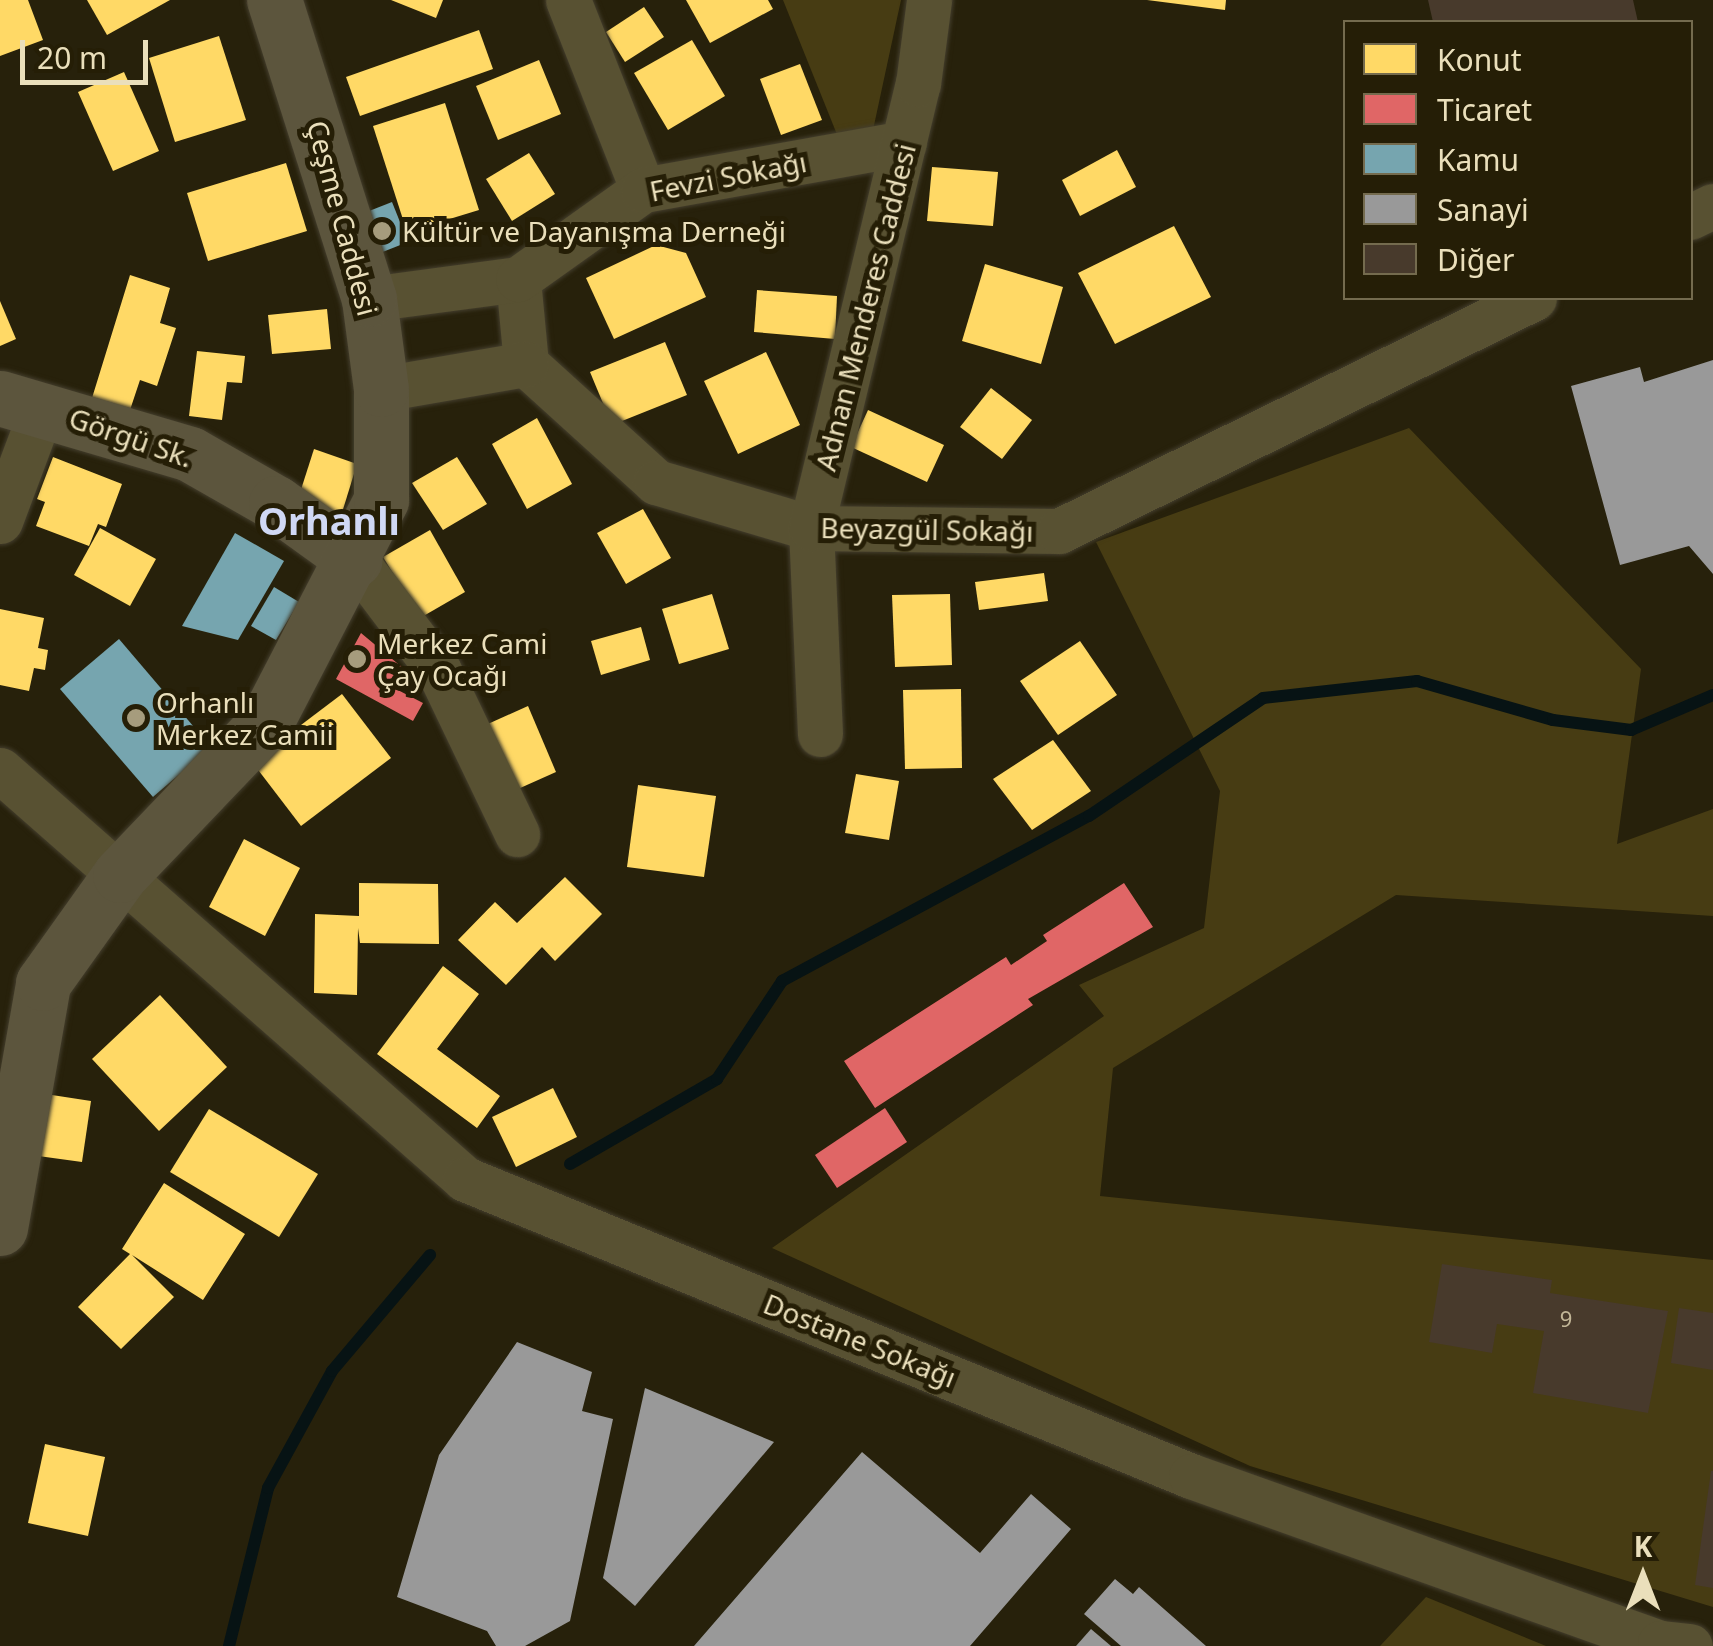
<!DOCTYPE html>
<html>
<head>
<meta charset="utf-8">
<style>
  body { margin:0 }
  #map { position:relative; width:1713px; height:1646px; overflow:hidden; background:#27210b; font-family:"Noto Sans",sans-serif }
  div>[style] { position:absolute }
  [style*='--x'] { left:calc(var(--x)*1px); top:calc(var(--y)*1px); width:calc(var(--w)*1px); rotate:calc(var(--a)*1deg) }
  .green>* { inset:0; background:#473c13 }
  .homes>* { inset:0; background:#ffd966 }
  .shops>* { inset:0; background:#e06666 }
  .public>* { inset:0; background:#76a5af }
  .industry>* { inset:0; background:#999 }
  .stream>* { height:12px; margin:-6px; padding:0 6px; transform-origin:6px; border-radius:6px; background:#071314 }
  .building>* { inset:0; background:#483a2c }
  .roads { filter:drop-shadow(0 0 2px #443e2d) drop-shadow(0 0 2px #443e2d) }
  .street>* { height:45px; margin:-22.5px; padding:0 22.5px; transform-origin:22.5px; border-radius:22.5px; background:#585132 }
  .secondary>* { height:55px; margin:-27.5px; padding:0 27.5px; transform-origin:27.5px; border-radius:27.5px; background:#5c553d }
  .dots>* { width:28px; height:28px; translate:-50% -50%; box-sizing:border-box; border:5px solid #251e06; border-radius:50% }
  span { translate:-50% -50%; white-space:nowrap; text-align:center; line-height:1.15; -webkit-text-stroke:10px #251e06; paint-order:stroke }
  .number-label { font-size:22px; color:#c2b697 }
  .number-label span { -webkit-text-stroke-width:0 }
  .street-label { font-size:28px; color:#eadfbb }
  .poi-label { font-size:28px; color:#eadfbb }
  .left { translate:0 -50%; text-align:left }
  .district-label { font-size:38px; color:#d0d8f4; font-weight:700 }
  .legend { position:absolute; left:1343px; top:20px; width:350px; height:280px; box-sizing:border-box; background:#251e06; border:2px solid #746b4e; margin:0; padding:12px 18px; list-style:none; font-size:30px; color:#eadfbb }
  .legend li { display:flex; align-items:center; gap:20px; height:50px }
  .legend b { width:50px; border:2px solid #746b4e }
  .north { position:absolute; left:1593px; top:1526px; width:100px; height:100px; -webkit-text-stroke:8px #251e06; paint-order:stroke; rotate:0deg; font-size:28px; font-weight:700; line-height:40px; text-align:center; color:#eadfbb }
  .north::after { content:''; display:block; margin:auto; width:35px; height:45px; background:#eadfbb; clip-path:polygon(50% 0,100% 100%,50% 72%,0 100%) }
  .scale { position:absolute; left:20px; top:40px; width:128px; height:45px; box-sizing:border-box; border:5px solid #eadfbb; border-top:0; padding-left:12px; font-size:30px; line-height:35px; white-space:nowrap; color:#eadfbb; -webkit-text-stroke:8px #251e06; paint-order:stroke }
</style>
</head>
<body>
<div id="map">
  <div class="green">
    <i style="clip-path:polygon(783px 0,901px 0,873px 130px,838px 137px)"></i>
    <i style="clip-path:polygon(1409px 428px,1641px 669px,1617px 844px,1713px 809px,1713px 916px,1396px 895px,1113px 1068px,1100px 1196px,1713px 1260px,1713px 1607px,1250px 1466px,772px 1248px,1104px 1016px,1079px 985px,1204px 928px,1220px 791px,1096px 542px)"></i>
    <i style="clip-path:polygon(1426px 1597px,1546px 1646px,1380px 1646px)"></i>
  </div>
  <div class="homes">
    <i style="clip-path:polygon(0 0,28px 0,43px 40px,0 56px)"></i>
    <i style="clip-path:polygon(87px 0,170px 0,107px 35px)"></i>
    <i style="clip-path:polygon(391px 0,443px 0,436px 18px)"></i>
    <i style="clip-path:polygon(686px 0,768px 0,773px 9px,710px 43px)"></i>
    <i style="clip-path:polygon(1147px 0,1226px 0,1225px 10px)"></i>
    <i style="clip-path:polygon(644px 7px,664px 37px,625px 62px,606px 32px)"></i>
    <i style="clip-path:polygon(479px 30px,493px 69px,360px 116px,346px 77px)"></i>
    <i style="clip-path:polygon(219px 36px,246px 120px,175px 142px,149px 58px)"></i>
    <i style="clip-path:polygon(692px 40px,725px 96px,668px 130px,634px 73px)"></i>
    <i style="clip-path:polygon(539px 60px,561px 114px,498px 140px,476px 86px)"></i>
    <i style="clip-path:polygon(800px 64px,822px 120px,781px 135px,760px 79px)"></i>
    <i style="clip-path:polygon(124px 72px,159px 151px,113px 171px,78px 92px)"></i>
    <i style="clip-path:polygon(445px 103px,479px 210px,407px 232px,373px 126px)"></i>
    <i style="clip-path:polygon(1117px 150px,1136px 187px,1080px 216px,1062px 180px)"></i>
    <i style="clip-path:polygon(529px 153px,555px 194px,512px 221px,486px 179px)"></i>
    <i style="clip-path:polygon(286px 163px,307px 231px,208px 261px,187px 193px)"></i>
    <i style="clip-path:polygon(932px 167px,998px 172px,993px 226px,927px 221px)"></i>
    <i style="clip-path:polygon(1174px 226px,1211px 297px,1115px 344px,1078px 273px)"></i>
    <i style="clip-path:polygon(656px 245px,686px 253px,706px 297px,614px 339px,586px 278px)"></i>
    <i style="clip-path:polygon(985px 264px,1063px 287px,1041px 364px,962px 341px)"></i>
    <i style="clip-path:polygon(130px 275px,170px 288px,160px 323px,176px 328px,157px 386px,140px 380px,130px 410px,92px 398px)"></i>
    <i style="clip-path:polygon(757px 290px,837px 296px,835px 339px,754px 332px)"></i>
    <i style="clip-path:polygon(0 301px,16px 339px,0 346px)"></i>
    <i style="clip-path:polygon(327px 309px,331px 349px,272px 354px,268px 315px)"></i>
    <i style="clip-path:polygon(665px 342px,687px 395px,612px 425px,590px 372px)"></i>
    <i style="clip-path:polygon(197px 351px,245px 356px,242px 383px,227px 382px,222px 420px,189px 416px)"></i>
    <i style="clip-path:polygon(766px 352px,800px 425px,738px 454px,704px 381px)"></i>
    <i style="clip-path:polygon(991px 388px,1032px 420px,1002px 459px,960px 427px)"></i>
    <i style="clip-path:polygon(868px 410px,944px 445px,927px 482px,851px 447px)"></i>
    <i style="clip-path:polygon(537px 418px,572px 484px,527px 509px,492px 444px)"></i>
    <i style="clip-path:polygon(314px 449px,357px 464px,341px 516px,297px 502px)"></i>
    <i style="clip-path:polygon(53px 457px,122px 484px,106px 527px,98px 524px,89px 546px,36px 526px,45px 502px,37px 499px)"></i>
    <i style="clip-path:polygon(457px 457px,487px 504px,443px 530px,412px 483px)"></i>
    <i style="clip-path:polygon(643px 509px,671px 558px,626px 584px,597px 533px)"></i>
    <i style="clip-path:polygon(100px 528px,156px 559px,130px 606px,74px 575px)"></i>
    <i style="clip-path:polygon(430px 530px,465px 592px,420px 618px,383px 557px)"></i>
    <i style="clip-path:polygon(1044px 573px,1048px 601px,979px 610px,975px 582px)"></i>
    <i style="clip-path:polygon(712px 594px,729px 649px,679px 664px,662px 609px)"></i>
    <i style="clip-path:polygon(950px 594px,952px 665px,895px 667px,892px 595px)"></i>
    <i style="clip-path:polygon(0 609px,44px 618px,38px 648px,48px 650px,45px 670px,34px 668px,29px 691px,0 685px)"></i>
    <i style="clip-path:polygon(641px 627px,650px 660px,601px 675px,591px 641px)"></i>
    <i style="clip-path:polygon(1080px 641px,1117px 695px,1058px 735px,1020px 681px)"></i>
    <i style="clip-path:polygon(961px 689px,962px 768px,905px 769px,903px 690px)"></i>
    <i style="clip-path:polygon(342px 694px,391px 758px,301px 826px,252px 762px)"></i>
    <i style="clip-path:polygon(528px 706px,556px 772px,509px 793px,479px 728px)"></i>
    <i style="clip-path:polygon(1053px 740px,1091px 791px,1032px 830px,993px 779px)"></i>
    <i style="clip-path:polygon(856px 774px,899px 781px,889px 840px,845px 833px)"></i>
    <i style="clip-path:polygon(638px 785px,716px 796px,704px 877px,627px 867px)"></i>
    <i style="clip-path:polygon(244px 839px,300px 868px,265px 936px,209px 907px)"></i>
    <i style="clip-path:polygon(565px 877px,602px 914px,555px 961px,542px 947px,506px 985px,458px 940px,495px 902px,517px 923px)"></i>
    <i style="clip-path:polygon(359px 883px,438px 884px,439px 944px,360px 943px,358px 928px,357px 995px,314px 993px,315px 914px,359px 916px)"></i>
    <i style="clip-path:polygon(443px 966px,479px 994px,437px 1049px,500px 1096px,477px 1128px,377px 1054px)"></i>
    <i style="clip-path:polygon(160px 995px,227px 1067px,159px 1131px,92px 1059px)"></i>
    <i style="clip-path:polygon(553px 1088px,577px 1137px,516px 1167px,492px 1117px)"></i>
    <i style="clip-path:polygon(39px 1093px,91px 1101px,82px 1162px,31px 1155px)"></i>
    <i style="clip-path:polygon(209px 1109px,318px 1174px,279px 1237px,170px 1172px)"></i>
    <i style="clip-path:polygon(164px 1183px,245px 1234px,203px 1300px,132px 1255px,174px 1297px,121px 1349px,78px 1307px,130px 1254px,122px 1249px)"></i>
    <i style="clip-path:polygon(45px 1444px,105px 1457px,88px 1536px,28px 1523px)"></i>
  </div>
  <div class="shops">
    <i style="clip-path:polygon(361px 633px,403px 668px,392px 687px,423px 703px,413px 721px,336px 679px)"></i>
    <i style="clip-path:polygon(1124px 883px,1153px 927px,1028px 999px,1033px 1005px,875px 1108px,844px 1061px,1006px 957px,1011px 965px,1047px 941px,1043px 935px)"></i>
    <i style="clip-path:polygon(885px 1108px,907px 1142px,837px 1188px,815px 1155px)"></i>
  </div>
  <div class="public">
    <i style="clip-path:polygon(392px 202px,408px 242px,380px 253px,364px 213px)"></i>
    <i style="clip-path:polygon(235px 533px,284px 561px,238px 640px,182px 626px)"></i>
    <i style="clip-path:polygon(274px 587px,299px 602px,276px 640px,251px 626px)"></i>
    <i style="clip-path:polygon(119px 639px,211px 747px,153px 797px,60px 689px)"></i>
  </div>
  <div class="industry">
    <i style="clip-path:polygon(1713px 360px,1713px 574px,1689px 546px,1620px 565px,1571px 386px,1640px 367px,1644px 382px)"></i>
    <i style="clip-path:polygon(517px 1342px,592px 1372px,582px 1411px,613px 1419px,570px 1621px,525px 1646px,496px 1646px,487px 1631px,397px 1597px,439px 1455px)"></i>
    <i style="clip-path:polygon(645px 1388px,774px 1442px,635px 1606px,603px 1578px)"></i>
    <i style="clip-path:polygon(862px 1452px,980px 1553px,1031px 1494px,1071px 1529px,970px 1646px,694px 1646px)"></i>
    <i style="clip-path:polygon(1115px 1579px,1133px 1594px,1139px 1587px,1206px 1646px,1121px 1646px,1084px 1614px)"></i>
    <i style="clip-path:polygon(1091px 1629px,1111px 1646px,1076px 1646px)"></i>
  </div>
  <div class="stream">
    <i style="--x:570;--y:1164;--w:170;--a:-30"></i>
    <i style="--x:717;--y:1079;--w:118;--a:-56.4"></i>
    <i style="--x:782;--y:981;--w:349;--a:-28.3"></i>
    <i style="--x:1089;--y:816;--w:210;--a:-34.1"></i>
    <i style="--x:1263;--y:698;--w:155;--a:-6.3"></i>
    <i style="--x:1417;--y:681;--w:141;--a:16"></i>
    <i style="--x:1553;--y:720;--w:79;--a:7.3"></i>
    <i style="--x:1631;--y:730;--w:89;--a:-23.1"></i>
    <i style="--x:229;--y:1646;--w:163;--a:-76.1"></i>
    <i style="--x:268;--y:1488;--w:133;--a:-61.3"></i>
    <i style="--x:332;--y:1371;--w:152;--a:-49.8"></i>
  </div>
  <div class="building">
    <i style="clip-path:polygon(1428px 0,1633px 0,1638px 22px,1433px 22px)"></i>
    <i style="clip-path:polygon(1442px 1264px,1552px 1280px,1550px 1293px,1668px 1311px,1648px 1413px,1533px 1393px,1544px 1331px,1497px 1324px,1492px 1353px,1429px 1342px)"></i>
    <i style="clip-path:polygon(1679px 1308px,1713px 1313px,1713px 1370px,1671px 1363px)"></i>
    <i style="clip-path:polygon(1711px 1471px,1713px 1471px,1713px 1588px,1695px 1585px)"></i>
  </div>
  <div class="roads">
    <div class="street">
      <i style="--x:568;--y:0;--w:204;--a:68.5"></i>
      <i style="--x:1690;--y:217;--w:25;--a:-26"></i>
      <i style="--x:518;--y:279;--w:85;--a:84.6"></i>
      <i style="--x:369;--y:299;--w:150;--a:-7.6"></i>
      <i style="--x:518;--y:279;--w:153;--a:-35.5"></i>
      <i style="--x:643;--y:190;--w:265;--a:-10.2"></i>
      <i style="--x:526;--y:364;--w:176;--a:42.2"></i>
      <i style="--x:656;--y:482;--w:162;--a:16.5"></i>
      <i style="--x:811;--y:528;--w:248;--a:0.7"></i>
      <i style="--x:1059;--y:531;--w:529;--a:-26.13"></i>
      <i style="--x:381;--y:389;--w:147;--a:-9.8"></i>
      <i style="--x:0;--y:521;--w:123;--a:-69.5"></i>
      <i style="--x:355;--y:560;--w:139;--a:52.9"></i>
      <i style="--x:439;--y:671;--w:181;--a:64.4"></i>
      <i style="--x:820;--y:734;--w:206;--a:-92.5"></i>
      <i style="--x:811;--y:528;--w:457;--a:-76.5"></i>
      <i style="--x:918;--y:84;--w:85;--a:-82.5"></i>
      <i style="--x:0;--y:770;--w:619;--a:41.33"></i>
      <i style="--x:465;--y:1179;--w:784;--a:22.25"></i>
      <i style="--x:1191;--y:1476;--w:498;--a:19.6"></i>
      <i style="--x:1660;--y:1643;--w:30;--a:6"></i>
    </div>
    <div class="secondary">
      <i style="--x:0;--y:398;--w:198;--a:16.4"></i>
      <i style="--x:190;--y:454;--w:99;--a:29.7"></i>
      <i style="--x:276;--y:503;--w:97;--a:35.8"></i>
      <i style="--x:0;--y:1228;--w:249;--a:-80"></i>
      <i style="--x:43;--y:983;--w:133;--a:-54.5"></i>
      <i style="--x:120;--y:875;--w:211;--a:-46.3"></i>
      <i style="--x:266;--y:722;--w:250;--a:-62.6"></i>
      <i style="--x:381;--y:500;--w:111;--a:-90"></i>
      <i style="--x:381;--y:389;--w:91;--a:-97.6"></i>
      <i style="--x:369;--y:299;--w:314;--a:-107.6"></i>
    </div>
  </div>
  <div class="dots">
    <i style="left:382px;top:231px;background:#a69c7d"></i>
    <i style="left:357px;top:659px;background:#a69c7d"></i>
    <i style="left:136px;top:718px;background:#a69c7d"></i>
  </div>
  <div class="number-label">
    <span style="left:1566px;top:1319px">9</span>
  </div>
  <div class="street-label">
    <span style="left:728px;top:176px;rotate:-11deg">Fevzi Sokağı</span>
    <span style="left:343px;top:218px;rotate:75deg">Çeşme Caddesi</span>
    <span style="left:865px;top:307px;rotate:-76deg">Adnan Menderes Caddesi</span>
    <span style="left:131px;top:437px;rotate:19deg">Görgü Sk.</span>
    <span style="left:927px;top:529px;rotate:1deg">Beyazgül Sokağı</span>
    <span style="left:860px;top:1340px;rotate:22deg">Dostane Sokağı</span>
  </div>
  <div class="poi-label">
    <span class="left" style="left:402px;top:231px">Kültür ve Dayanışma Derneği</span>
    <span class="left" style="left:377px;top:659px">Merkez Cami<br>Çay Ocağı</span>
    <span class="left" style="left:156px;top:718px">Orhanlı<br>Merkez Camii</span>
  </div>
  <div class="district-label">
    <span style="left:329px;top:521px">Orhanlı</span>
  </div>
  <ul class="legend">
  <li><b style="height:28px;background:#ffd966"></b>Konut</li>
  <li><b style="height:28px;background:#e06666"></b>Ticaret</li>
  <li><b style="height:28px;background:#76a5af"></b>Kamu</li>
  <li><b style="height:28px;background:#999"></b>Sanayi</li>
  <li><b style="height:28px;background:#483a2c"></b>Diğer</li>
  </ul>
  <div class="north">K</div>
  <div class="scale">20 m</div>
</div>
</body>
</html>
